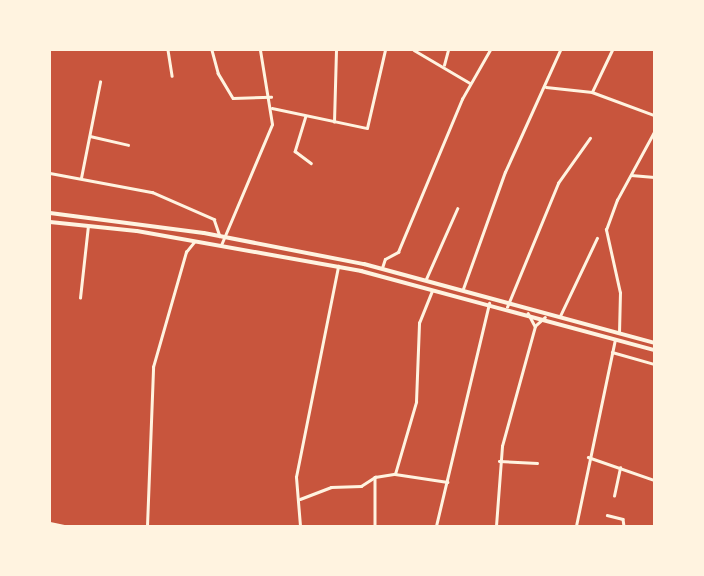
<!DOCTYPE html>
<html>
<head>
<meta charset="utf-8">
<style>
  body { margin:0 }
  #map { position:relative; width:704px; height:576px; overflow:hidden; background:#c8553d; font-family:"Times New Roman",serif }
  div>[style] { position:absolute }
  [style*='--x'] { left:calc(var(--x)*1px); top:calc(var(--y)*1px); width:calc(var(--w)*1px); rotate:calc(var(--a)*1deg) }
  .minor>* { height:2.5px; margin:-1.25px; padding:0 1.25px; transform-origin:1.25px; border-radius:1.25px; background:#fff3e0 }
  .tertiary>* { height:3px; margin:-1.5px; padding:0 1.5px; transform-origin:1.5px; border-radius:1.5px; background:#fff3e0 }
  .trunk>* { height:4px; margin:-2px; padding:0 2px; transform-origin:2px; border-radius:2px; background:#fff3e0 }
  span { translate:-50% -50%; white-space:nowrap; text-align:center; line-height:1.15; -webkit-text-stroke:5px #fff3e0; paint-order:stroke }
  .frame { position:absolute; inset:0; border:51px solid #fff3e0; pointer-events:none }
</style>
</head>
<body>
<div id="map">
  <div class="minor">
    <i style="--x:168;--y:50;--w:26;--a:81"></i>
    <i style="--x:212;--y:50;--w:24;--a:75"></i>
    <i style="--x:218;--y:73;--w:29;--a:59"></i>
    <i style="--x:233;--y:98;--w:38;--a:-2"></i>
    <i style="--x:414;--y:50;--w:65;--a:30.5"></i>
    <i style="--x:444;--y:65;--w:16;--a:-75"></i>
    <i style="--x:546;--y:87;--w:46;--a:6.2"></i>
    <i style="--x:592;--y:92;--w:66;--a:20.4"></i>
    <i style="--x:592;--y:92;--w:47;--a:-64.5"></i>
    <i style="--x:272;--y:108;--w:97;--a:11.9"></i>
    <i style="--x:367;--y:128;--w:80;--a:-77"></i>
    <i style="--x:306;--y:116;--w:37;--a:107"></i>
    <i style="--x:295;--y:151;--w:20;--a:37"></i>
    <i style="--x:334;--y:122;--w:72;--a:-88.4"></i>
    <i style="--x:90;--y:136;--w:39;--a:13"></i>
    <i style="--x:50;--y:173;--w:104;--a:10.6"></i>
    <i style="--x:152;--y:192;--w:68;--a:23.5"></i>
    <i style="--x:214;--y:219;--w:18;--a:71"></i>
    <i style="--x:631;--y:175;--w:23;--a:5"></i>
    <i style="--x:81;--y:178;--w:98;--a:-78.8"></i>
    <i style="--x:382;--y:268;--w:9;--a:-72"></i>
    <i style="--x:385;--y:259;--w:15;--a:-28"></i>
    <i style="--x:398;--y:252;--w:166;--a:-67.3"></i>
    <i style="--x:462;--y:99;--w:56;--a:-60.3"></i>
    <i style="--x:426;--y:279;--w:77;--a:-66.1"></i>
    <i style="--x:463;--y:289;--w:124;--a:-70.3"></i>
    <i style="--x:505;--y:172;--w:134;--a:-65.7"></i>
    <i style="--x:80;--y:298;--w:72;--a:-83.7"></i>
    <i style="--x:507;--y:307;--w:134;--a:-67.6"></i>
    <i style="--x:558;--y:183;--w:55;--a:-54.6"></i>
    <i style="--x:528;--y:313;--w:15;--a:62"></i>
    <i style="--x:560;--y:316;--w:86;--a:-64.6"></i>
    <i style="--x:619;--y:333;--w:40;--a:-88.6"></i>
    <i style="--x:620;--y:293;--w:65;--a:-102.5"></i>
    <i style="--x:606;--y:230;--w:32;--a:-70"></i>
    <i style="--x:617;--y:200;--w:77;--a:-61.4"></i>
    <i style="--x:612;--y:352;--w:44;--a:15.9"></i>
    <i style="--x:588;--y:457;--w:70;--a:19.2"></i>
    <i style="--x:499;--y:461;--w:38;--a:3"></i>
    <i style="--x:395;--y:474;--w:75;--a:-73.7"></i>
    <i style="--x:416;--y:402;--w:79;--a:-87.8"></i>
    <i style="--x:419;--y:323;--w:35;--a:-68"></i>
    <i style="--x:375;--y:477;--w:49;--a:90"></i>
    <i style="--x:614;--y:496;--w:29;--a:-78"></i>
    <i style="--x:300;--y:499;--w:33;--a:-21"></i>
    <i style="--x:331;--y:487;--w:30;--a:-2"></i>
    <i style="--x:361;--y:486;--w:17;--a:-33"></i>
    <i style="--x:375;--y:477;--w:20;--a:-9"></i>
    <i style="--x:395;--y:474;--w:53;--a:8.7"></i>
    <i style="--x:607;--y:515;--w:16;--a:14"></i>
    <i style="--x:623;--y:519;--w:7;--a:82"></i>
    <i style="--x:50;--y:523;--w:14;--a:12"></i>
    <i style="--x:147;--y:526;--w:159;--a:-87.8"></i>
    <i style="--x:153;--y:367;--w:120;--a:-74"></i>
    <i style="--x:186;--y:252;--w:13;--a:-51"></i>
    <i style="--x:300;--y:526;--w:49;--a:-94.7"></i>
    <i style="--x:296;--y:477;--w:215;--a:-78.7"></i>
    <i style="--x:436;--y:526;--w:229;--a:-76.6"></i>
    <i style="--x:496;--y:526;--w:80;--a:-85.7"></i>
    <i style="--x:502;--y:446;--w:124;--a:-74.6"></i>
    <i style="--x:535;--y:326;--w:13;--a:-42"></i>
    <i style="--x:576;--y:526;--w:190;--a:-78.2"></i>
  </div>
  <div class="tertiary">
    <i style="--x:221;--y:245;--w:131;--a:-67.1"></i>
    <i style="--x:272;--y:124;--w:75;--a:-99.2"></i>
  </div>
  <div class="trunk">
    <i style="--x:50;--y:213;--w:155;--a:7.4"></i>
    <i style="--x:204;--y:233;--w:163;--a:11"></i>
    <i style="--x:364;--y:264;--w:301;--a:15.2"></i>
    <i style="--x:50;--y:222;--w:87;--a:5.9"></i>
    <i style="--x:137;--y:231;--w:228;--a:10.1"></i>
    <i style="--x:361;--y:271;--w:303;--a:15.1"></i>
  </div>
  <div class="frame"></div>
</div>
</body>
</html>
